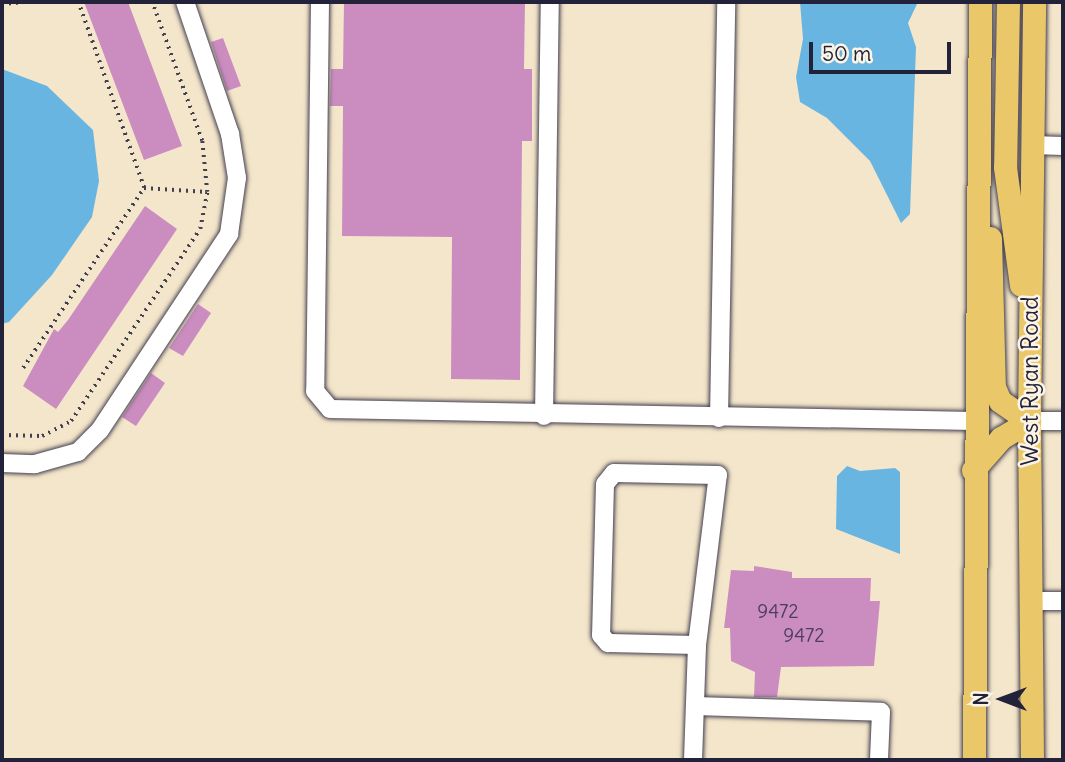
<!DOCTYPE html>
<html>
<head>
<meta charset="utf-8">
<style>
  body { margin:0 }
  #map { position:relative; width:1065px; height:762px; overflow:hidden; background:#f4e6ca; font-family:Delius,sans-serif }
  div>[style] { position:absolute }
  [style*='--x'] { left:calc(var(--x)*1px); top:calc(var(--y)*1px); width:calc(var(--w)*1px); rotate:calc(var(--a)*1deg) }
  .water>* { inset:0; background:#69b5e2 }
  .building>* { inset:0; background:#cb8dc0 }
  .path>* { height:3.5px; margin-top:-1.75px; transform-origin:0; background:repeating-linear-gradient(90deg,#423f50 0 2px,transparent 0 7px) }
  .roads { filter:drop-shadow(0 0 2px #423f50) drop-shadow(0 0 2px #423f50) }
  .minor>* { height:18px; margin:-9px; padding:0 9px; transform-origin:9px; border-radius:9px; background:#fff }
  .major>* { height:23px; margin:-11.5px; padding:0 11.5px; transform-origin:11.5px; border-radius:11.5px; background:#eac769 }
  span { translate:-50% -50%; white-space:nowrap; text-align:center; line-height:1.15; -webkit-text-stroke:5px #fcf5e5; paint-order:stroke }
  .number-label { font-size:19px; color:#4c3d5c }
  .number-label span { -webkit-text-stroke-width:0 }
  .street-label { font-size:23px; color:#22223b }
  .frame { position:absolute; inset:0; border:4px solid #22223b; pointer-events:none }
  .north { position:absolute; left:967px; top:664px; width:70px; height:70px; -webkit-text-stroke:5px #fcf5e5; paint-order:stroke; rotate:270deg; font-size:19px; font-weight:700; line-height:28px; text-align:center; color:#22223b }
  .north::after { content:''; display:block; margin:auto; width:24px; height:32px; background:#22223b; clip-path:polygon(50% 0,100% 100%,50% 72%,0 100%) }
  .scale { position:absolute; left:809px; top:42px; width:142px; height:32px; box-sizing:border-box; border:4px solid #22223b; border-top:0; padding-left:9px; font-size:21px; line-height:24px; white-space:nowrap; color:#22223b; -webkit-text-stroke:5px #fcf5e5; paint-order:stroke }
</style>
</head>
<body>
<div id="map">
  <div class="water">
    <i style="clip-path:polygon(800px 2px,918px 2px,908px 23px,916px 47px,910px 214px,901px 223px,870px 161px,827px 118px,800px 102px,796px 77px,803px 39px)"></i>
    <i style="clip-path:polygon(2px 69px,47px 86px,93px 130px,99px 181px,92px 217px,52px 275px,9px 322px,2px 324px)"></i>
    <i style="clip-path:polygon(847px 466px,860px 471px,895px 468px,900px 472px,900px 554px,836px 529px,837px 476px)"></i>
  </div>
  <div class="building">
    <i style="clip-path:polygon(84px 2px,128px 2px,182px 146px,144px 160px)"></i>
    <i style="clip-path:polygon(344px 2px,525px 2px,524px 69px,532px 69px,532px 141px,522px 141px,520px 380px,451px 379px,452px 237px,342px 236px,343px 106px,330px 106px,331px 69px,343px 69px)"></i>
    <i style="clip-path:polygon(223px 38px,241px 86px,227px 91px,211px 42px)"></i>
    <i style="clip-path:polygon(145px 206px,177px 229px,56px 409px,23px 386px,54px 329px,58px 332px,68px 320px)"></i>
    <i style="clip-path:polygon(198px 304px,211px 313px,183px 356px,169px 348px)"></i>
    <i style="clip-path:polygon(151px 373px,165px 383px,136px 426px,122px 417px)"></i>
    <i style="clip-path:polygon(754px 566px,792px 572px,792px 578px,871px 578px,870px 601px,880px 601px,874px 666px,781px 667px,777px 697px,754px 697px,755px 672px,731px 661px,730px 628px,724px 628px,731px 570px,754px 571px)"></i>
  </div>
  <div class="path">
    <i style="--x:2;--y:4;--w:21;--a:-5"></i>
    <i style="--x:144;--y:188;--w:63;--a:3.6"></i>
    <i style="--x:23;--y:368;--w:217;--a:-56.1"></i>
    <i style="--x:144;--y:188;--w:197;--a:-109.5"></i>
    <i style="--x:2;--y:435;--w:40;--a:1.4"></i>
    <i style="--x:42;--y:436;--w:33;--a:-27"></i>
    <i style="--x:71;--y:421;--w:231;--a:-56.1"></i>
    <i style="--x:200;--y:229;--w:38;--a:-79"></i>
    <i style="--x:207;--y:192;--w:51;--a:-95.6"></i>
    <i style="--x:202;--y:141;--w:148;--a:-109.8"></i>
  </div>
  <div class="roads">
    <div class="minor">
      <i style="--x:320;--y:2;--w:389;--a:90.7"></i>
      <i style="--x:315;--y:391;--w:23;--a:50"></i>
      <i style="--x:330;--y:409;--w:644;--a:1.07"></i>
      <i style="--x:1032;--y:145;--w:31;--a:2"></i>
      <i style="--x:544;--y:416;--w:414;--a:-89.2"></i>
      <i style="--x:719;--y:418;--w:416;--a:-89"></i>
      <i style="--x:1029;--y:421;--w:34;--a:0"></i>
      <i style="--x:2;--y:463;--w:33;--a:2"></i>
      <i style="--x:35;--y:464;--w:45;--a:-15.6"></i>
      <i style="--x:78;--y:452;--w:31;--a:-45"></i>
      <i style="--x:100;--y:430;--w:235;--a:-56.6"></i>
      <i style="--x:229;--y:234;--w:57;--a:-81.9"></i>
      <i style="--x:237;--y:178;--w:45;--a:-99"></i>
      <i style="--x:230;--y:134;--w:139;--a:-108.8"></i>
      <i style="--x:1031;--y:601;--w:32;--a:0"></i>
      <i style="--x:695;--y:706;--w:186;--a:1.8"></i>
      <i style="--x:881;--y:712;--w:48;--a:92.4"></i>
      <i style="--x:693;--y:760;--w:115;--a:-88"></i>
      <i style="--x:697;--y:645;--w:171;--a:-83"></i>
      <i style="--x:718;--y:475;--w:104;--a:-178.9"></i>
      <i style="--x:614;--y:473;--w:14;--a:129"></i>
      <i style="--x:605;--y:484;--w:151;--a:91.5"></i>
      <i style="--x:601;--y:635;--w:11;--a:49"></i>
      <i style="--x:608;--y:643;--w:89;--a:1.3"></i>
    </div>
    <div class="major">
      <i style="--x:1008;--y:2;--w:165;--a:91"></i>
      <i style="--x:1005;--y:167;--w:119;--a:82.3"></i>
      <i style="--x:990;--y:238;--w:149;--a:88.5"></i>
      <i style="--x:994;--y:387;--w:15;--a:67"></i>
      <i style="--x:1000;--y:401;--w:35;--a:35"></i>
      <i style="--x:973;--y:470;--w:43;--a:-48.8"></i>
      <i style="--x:1001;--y:438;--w:33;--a:-31"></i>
      <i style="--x:974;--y:760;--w:758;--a:-89.55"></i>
      <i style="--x:1032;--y:760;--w:339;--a:-90.5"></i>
      <i style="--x:1029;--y:421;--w:419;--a:-89.3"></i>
    </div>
  </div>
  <div class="number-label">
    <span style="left:778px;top:612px">9472</span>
    <span style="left:804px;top:636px">9472</span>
  </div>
  <div class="street-label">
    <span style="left:1030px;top:381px;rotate:-90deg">West Ryan Road</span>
  </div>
  <div class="frame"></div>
  <div class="north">N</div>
  <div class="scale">50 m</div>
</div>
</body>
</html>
